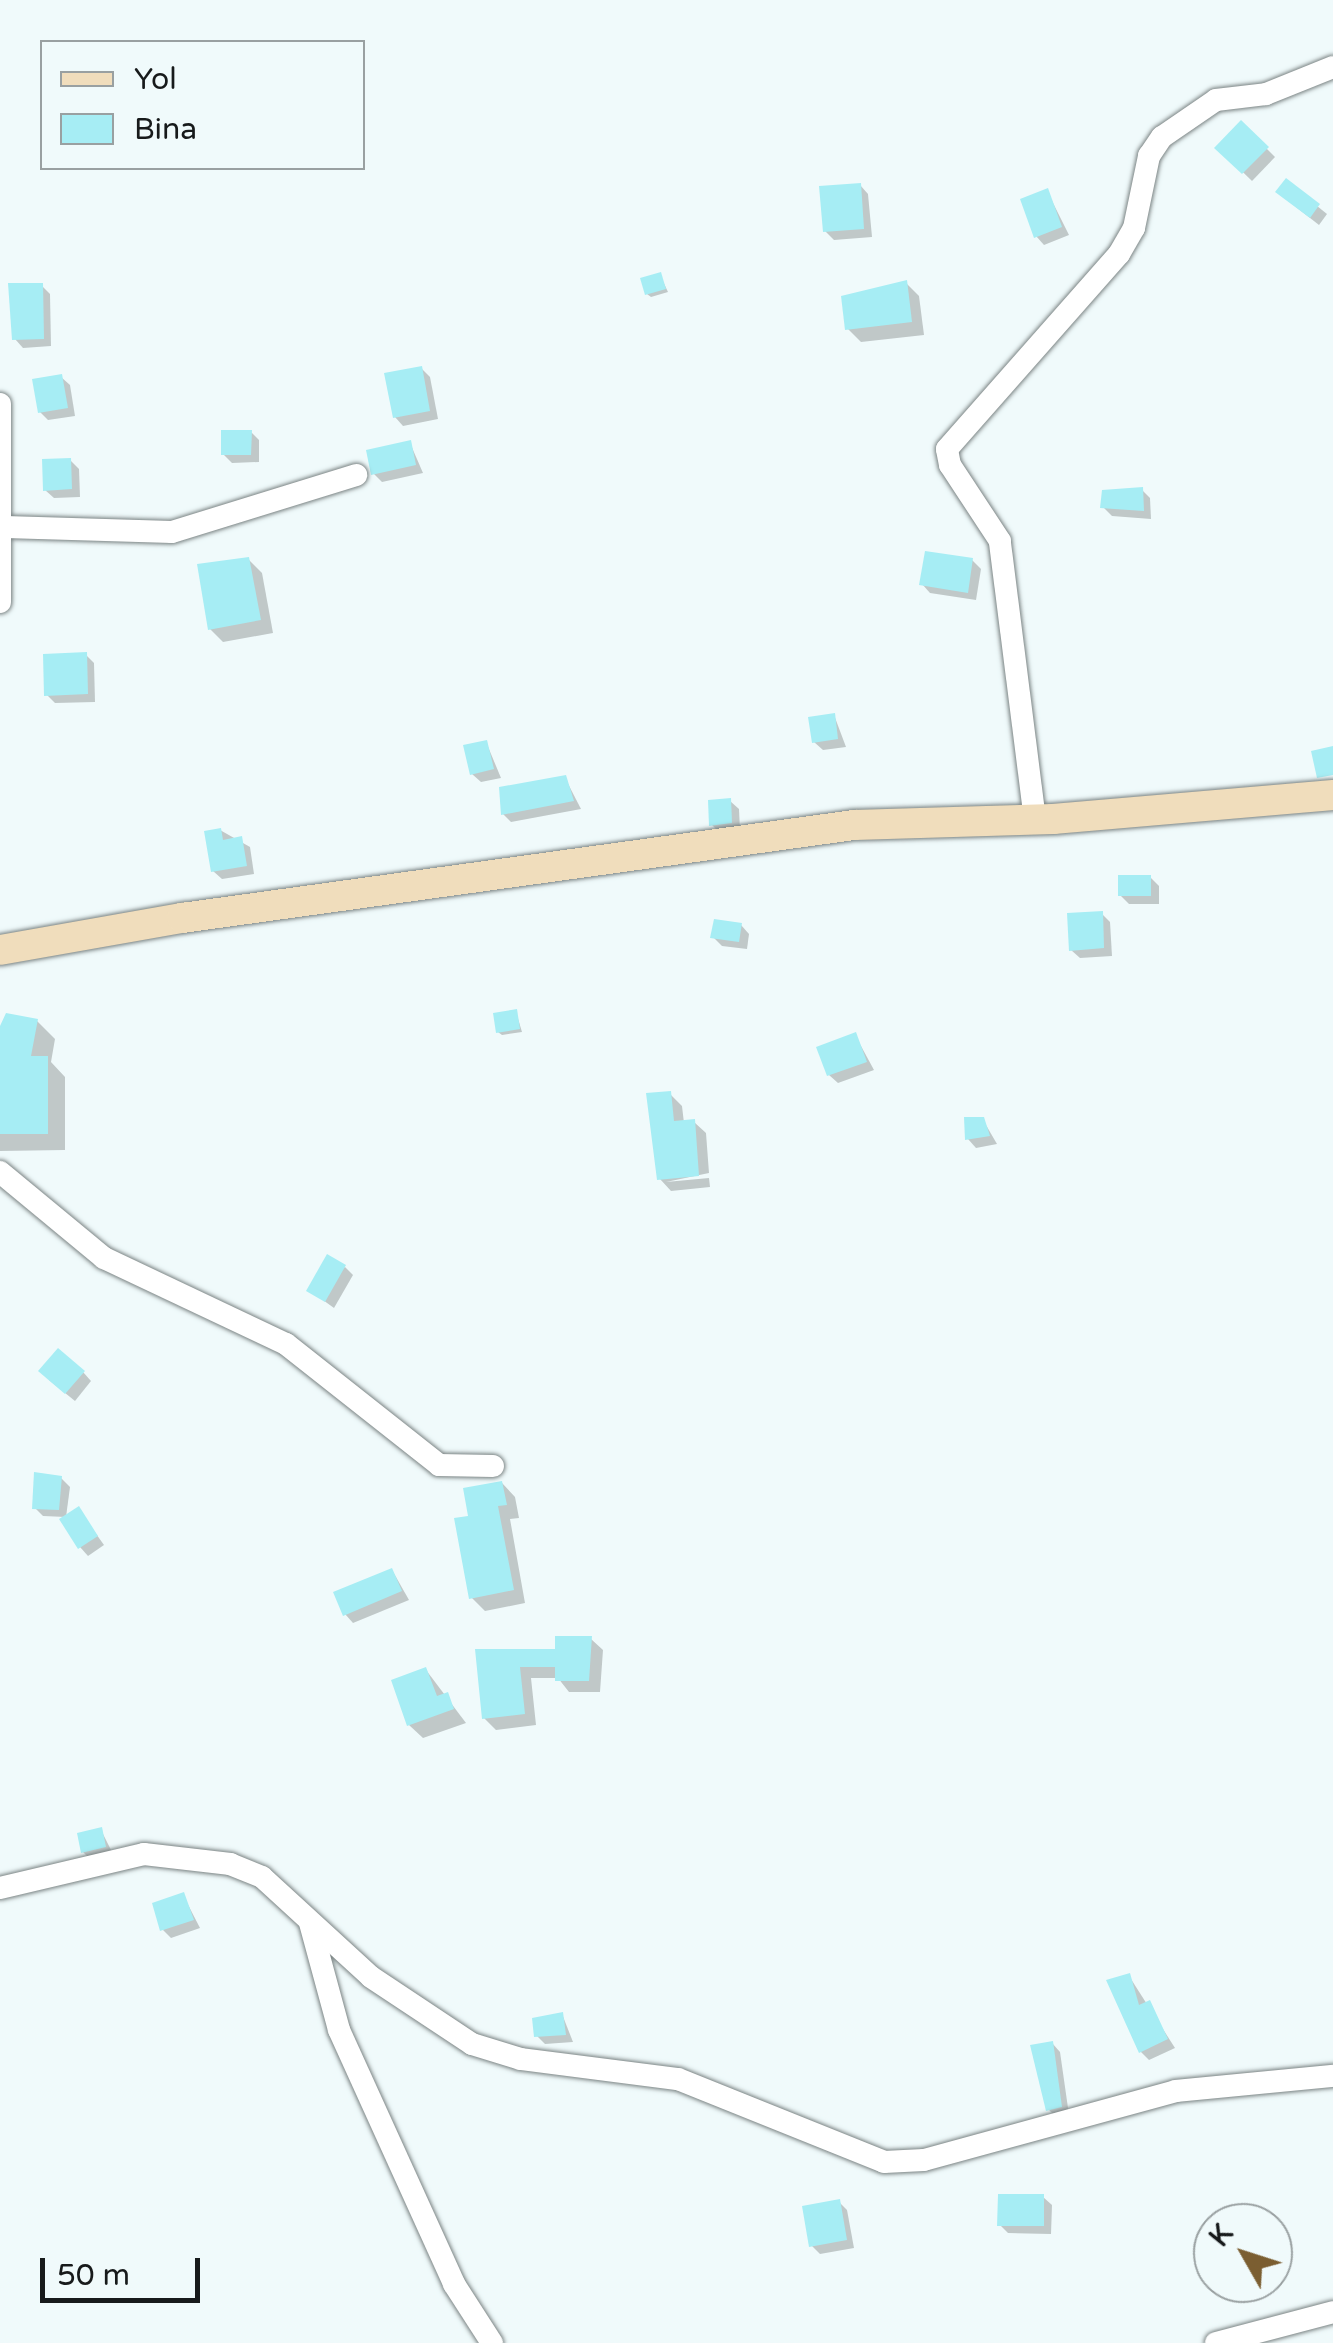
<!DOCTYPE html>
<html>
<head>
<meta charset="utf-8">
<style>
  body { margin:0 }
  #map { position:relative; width:1333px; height:2343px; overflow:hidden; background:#f0fafb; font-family:"Varela Round",sans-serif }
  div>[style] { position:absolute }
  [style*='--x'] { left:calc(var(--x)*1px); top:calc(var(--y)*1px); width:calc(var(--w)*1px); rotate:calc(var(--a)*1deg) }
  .shadow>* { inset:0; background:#0003 }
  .building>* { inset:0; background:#a6edf4 }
  .roads { filter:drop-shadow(0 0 2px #7b8484) drop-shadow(0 0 2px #7b8484) }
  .street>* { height:22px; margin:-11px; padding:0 11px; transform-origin:11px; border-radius:11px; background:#fff }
  .secondary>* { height:30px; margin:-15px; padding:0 15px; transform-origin:15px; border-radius:15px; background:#f0ddbc }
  span { translate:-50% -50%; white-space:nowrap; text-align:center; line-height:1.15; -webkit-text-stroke:9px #f0fafb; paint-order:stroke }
  .legend { position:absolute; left:40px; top:40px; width:325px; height:130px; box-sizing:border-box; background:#f0fafb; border:2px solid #99a0a1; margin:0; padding:12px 18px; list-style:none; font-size:30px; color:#171a1b }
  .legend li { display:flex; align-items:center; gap:20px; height:50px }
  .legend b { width:50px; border:2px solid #99a0a1 }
  .north { position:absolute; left:1193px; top:2203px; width:100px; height:100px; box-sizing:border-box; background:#f0fafb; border:2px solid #99a0a1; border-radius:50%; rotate:309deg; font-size:28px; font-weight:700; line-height:40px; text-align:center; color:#171a1b }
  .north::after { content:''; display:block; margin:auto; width:35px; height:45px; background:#7b5e31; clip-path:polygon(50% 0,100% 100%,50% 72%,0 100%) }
  .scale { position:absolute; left:40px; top:2258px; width:160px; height:45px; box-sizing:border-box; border:5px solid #171a1b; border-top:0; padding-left:12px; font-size:30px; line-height:35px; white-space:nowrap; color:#171a1b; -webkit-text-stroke:8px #f0fafb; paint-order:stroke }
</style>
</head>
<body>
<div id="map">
  <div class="shadow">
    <i style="clip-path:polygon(1241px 123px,1275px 157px,1252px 181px,1218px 148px)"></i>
    <i style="clip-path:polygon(1286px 181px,1327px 214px,1319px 225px,1287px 200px)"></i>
    <i style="clip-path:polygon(860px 185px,868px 194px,872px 237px,834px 240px,825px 231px)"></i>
    <i style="clip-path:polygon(1047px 191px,1069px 235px,1044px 245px,1036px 236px)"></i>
    <i style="clip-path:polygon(660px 275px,668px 292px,651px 297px,647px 294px)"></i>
    <i style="clip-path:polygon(906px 283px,919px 296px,924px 335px,861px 342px,848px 329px)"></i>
    <i style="clip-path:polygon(42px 286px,50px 294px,51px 346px,23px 348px,15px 339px)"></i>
    <i style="clip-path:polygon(421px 368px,430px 377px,438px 419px,403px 426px,395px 417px)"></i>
    <i style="clip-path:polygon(61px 377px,70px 385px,75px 416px,48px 420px,40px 412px)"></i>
    <i style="clip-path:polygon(251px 432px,259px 440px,259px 462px,232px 463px,223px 454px)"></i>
    <i style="clip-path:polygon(410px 443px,423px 473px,382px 482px,374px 474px)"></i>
    <i style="clip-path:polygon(70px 460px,79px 469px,80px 497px,54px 498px,45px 490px)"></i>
    <i style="clip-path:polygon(1142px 490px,1150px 498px,1151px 519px,1112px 516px,1103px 507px)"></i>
    <i style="clip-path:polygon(248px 559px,262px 573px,273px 633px,223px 642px,210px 629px)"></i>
    <i style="clip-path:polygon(972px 560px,981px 569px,976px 600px,930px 593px,922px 584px)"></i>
    <i style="clip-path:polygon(86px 655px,94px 663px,95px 702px,55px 703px,46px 694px)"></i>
    <i style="clip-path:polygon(834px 715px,846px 747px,823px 750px,814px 742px)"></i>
    <i style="clip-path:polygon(486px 742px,501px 778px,481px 782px,472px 774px)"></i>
    <i style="clip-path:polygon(565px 778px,581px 809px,511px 822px,503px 814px)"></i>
    <i style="clip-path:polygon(730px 801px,739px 809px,740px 831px,720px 833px,712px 825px)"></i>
    <i style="clip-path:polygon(220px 830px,250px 847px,254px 874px,222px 879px,213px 871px)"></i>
    <i style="clip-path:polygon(1150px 877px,1159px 886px,1159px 904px,1129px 904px,1120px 895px)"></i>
    <i style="clip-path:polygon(1102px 914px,1110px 922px,1112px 956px,1080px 958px,1071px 950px)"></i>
    <i style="clip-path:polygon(741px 925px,749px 934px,747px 949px,722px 946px,713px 937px)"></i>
    <i style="clip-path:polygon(516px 1012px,522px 1032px,502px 1035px,498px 1032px)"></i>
    <i style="clip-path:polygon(37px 1021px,55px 1039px,51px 1062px,65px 1077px,65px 1150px,0 1151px,0 1028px)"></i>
    <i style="clip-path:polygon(855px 1035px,874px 1070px,838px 1083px,829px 1075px)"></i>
    <i style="clip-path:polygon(670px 1094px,682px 1106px,684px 1123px,694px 1122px,706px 1133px,709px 1173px,666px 1182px,709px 1178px,710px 1187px,671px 1191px,660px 1179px)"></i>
    <i style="clip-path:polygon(983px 1120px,997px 1144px,976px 1148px,968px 1139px)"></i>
    <i style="clip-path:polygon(345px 1267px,353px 1275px,334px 1308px,309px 1290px)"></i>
    <i style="clip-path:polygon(83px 1372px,91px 1381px,75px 1401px,49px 1380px)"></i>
    <i style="clip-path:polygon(61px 1478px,70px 1487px,66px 1517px,43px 1516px,35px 1508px)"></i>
    <i style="clip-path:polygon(502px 1483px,515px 1497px,519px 1518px,510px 1519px,525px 1603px,485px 1611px,471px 1597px)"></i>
    <i style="clip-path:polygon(79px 1510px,104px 1545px,88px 1556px,80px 1547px)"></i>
    <i style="clip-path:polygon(392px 1570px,409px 1600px,353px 1623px,345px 1614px)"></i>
    <i style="clip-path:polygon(591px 1639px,603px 1650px,600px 1692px,569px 1692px,558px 1678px,531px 1678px,536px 1725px,496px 1730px,484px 1718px,477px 1652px,558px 1651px)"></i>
    <i style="clip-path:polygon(426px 1670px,466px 1723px,423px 1738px,409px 1725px)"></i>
    <i style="clip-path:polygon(101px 1830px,114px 1856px,92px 1861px,83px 1852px)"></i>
    <i style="clip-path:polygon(183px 1895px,200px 1928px,171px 1938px,163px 1930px)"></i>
    <i style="clip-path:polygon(1129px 1976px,1175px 2048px,1149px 2060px,1141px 2052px)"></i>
    <i style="clip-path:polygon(562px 2014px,573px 2042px,545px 2044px,537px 2036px)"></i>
    <i style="clip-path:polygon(1052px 2043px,1060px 2052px,1069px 2115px,1057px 2118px,1049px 2110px)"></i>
    <i style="clip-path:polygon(1043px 2197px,1052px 2205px,1051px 2234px,1008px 2233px,1000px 2225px)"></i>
    <i style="clip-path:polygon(839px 2202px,847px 2210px,854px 2248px,820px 2254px,812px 2246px)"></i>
  </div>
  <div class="building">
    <i style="clip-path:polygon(1241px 120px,1269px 147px,1242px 174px,1214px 148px)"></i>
    <i style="clip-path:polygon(1286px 178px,1320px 204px,1310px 218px,1275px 192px)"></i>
    <i style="clip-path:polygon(861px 183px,864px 229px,823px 232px,819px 186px)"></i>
    <i style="clip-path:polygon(1048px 188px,1062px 227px,1034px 238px,1020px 199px)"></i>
    <i style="clip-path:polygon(661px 272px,666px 289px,645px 295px,640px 278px)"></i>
    <i style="clip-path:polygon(907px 280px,912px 322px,845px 330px,841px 296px)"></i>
    <i style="clip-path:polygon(8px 283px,43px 283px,44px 339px,12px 340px)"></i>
    <i style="clip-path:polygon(422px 366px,430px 411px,393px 418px,384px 373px)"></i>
    <i style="clip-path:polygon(62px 374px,68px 408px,38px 413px,32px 379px)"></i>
    <i style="clip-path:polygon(221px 430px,252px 430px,251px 455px,221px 455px)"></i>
    <i style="clip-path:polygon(411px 440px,416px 465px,371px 475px,366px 450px)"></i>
    <i style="clip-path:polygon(71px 458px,72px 489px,43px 491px,42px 459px)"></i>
    <i style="clip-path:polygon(1143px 487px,1144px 511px,1100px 508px,1102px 490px)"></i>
    <i style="clip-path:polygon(925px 551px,973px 558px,968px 593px,919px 585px)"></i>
    <i style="clip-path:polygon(249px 557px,261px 620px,208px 630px,197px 564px)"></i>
    <i style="clip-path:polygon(87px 652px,88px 694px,44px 696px,43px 654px)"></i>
    <i style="clip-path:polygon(835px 713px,838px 739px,812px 743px,808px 717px)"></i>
    <i style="clip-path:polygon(487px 740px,494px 769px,470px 775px,463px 745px)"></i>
    <i style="clip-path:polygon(1333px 746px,1333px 775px,1317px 778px,1311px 751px)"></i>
    <i style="clip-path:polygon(566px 775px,574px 801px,501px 815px,499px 787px)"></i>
    <i style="clip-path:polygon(731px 798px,732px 823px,709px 826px,708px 800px)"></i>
    <i style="clip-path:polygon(221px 828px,223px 840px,242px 836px,247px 866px,211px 872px,204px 831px)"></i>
    <i style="clip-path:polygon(1118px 875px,1151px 875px,1151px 896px,1118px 896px)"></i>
    <i style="clip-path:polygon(1103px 911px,1104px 948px,1069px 951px,1067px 913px)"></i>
    <i style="clip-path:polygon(714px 919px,742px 923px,739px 942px,710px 938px)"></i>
    <i style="clip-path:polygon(517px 1009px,520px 1029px,496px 1033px,493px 1013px)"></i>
    <i style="clip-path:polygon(6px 1013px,38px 1019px,31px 1056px,48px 1056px,48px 1134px,0 1134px,0 1026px)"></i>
    <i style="clip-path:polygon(856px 1032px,867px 1062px,827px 1076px,816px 1047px)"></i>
    <i style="clip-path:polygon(671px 1091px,674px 1121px,695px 1119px,699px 1176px,657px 1180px,646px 1093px)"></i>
    <i style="clip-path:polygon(964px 1117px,984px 1117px,990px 1136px,965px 1140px)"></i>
    <i style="clip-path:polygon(327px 1254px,346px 1265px,325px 1302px,306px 1291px)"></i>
    <i style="clip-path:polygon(58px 1348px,85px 1371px,65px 1394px,38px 1371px)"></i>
    <i style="clip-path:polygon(34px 1472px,62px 1476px,59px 1510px,32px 1509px)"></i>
    <i style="clip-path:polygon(502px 1481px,507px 1505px,498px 1506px,514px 1590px,469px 1599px,454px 1518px,468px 1516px,463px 1488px)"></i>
    <i style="clip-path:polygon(79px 1506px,98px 1536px,78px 1549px,59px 1519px)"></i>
    <i style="clip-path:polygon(392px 1568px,402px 1591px,343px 1616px,333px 1592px)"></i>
    <i style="clip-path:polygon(555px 1636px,592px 1636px,589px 1681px,555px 1681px,555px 1667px,520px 1667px,525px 1714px,482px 1719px,475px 1649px,555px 1649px)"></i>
    <i style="clip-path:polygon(426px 1667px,437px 1696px,448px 1692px,454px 1709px,407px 1726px,391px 1680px)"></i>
    <i style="clip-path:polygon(102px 1827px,106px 1847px,81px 1853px,77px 1833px)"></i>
    <i style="clip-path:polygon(184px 1892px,194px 1920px,160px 1931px,152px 1903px)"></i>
    <i style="clip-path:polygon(1130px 1973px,1139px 2005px,1150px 2000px,1168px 2039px,1139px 2053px,1106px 1980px)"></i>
    <i style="clip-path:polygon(563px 2012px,566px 2035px,534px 2037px,532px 2018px)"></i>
    <i style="clip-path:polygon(1053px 2041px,1062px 2107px,1046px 2111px,1030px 2045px)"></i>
    <i style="clip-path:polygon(998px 2194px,1044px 2194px,1044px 2226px,997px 2226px)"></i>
    <i style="clip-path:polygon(840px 2199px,847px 2240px,809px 2247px,802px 2206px)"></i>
  </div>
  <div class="roads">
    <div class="street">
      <i style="--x:0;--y:404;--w:198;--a:90"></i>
      <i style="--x:5;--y:527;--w:167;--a:1.7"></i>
      <i style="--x:172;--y:532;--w:193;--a:-17.2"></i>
      <i style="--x:1035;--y:820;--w:281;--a:-97.2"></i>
      <i style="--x:1000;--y:541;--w:91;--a:-123.3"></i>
      <i style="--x:950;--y:465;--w:16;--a:-101"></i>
      <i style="--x:947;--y:449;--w:260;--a:-48.6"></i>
      <i style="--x:1119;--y:254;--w:30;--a:-60"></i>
      <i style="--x:1134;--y:228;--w:74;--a:-78.2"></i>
      <i style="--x:1149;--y:156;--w:23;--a:-56"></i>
      <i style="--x:1162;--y:137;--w:65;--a:-34.4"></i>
      <i style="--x:1216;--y:100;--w:50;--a:-6.8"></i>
      <i style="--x:1266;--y:94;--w:72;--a:-21.9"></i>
      <i style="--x:0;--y:1172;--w:135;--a:39.6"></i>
      <i style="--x:104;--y:1258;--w:201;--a:25.3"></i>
      <i style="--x:286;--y:1344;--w:195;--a:38.3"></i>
      <i style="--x:439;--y:1465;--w:54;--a:1.1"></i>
      <i style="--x:0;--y:1888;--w:148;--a:-13.3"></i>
      <i style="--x:144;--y:1854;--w:87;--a:6.6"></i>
      <i style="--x:230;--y:1864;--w:35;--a:22"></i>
      <i style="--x:262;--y:1877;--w:148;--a:42.5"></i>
      <i style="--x:371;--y:1977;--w:121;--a:33.6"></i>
      <i style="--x:472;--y:2044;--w:51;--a:17"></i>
      <i style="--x:521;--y:2059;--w:158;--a:7.3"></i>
      <i style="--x:678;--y:2079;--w:222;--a:21.9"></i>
      <i style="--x:884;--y:2162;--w:40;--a:-2.9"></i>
      <i style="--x:924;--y:2160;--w:261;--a:-15.3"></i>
      <i style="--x:1176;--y:2091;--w:158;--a:-5.5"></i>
      <i style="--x:310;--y:1923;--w:111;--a:74.8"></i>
      <i style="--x:339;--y:2030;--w:279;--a:65.6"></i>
      <i style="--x:454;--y:2284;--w:70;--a:57.2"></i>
      <i style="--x:1216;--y:2343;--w:121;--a:-14.8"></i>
    </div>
    <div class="secondary">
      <i style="--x:0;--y:950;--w:185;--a:-10"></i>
      <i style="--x:182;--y:918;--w:678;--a:-7.88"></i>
      <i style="--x:854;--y:825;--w:199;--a:-1.7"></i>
      <i style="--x:1053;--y:819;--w:281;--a:-4.9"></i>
    </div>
  </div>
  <ul class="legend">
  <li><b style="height:12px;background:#f0ddbc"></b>Yol</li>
  <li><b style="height:28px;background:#a6edf4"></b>Bina</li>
  </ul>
  <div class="north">K</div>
  <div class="scale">50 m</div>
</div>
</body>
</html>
